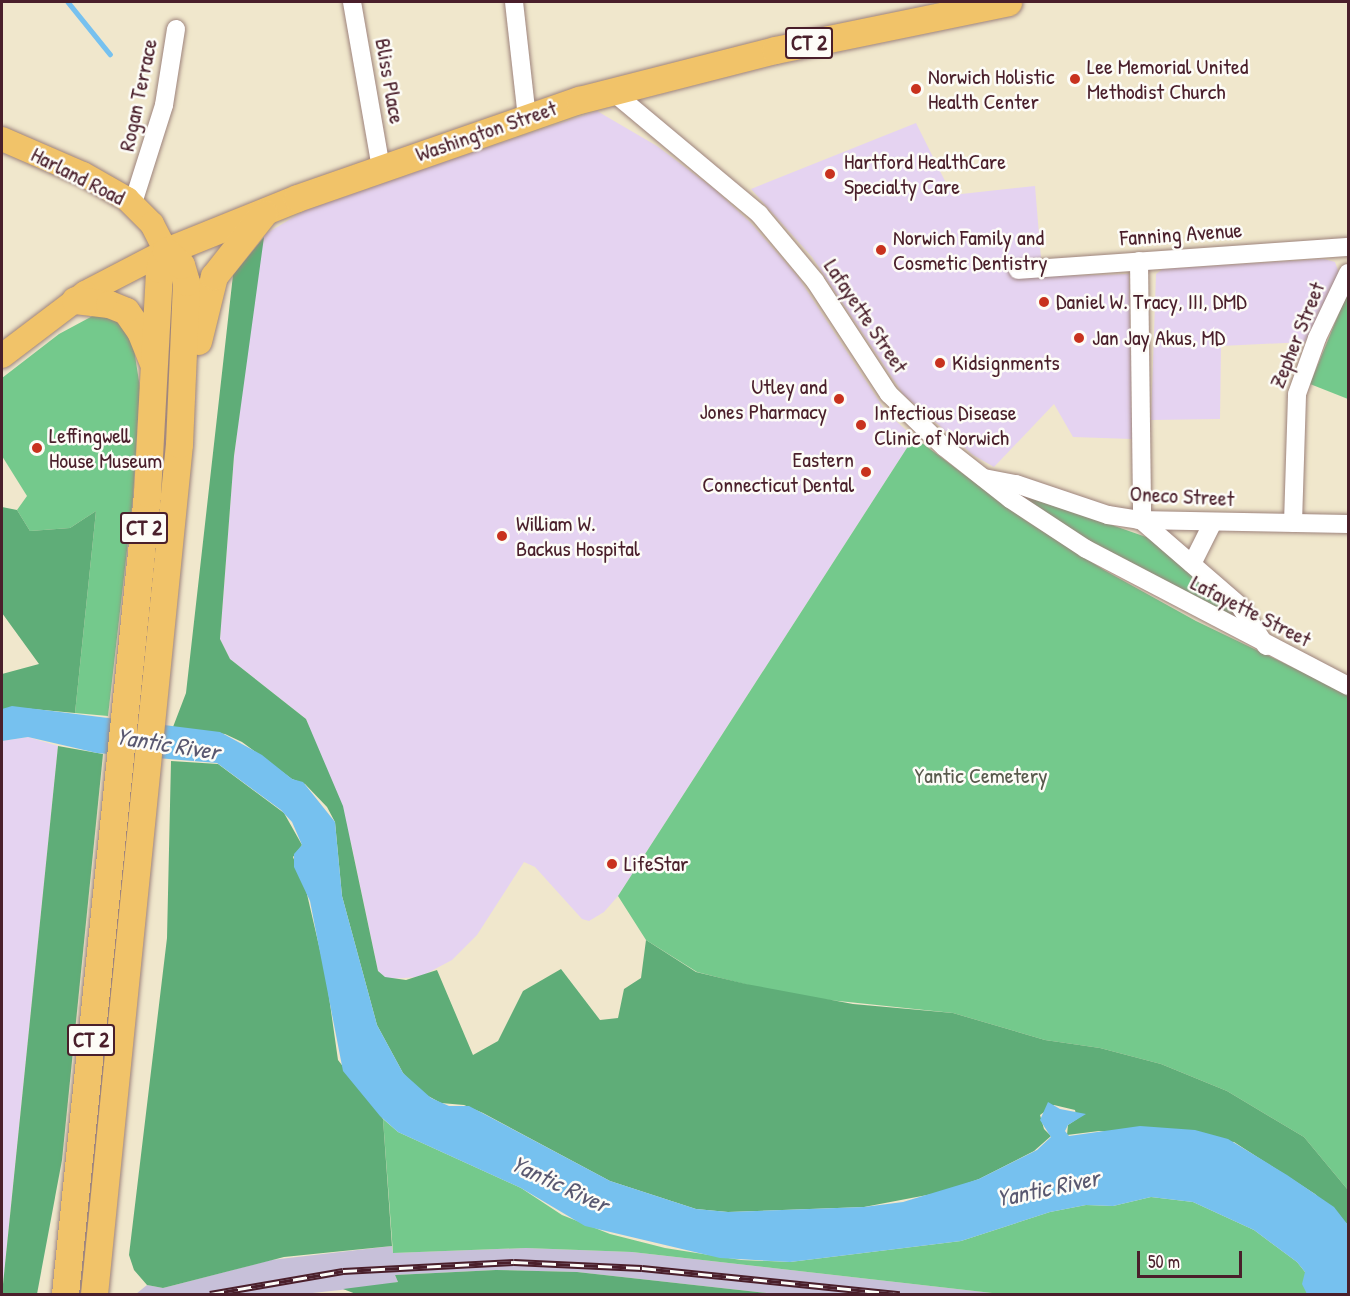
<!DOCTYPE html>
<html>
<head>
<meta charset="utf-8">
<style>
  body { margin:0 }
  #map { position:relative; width:1350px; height:1296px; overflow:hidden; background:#f0e7cc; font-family:"Patrick Hand",sans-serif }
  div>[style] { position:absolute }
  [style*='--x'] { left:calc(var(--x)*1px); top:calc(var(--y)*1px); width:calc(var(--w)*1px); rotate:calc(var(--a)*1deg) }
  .built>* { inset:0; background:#e5d3f1 }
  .industrial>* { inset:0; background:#c7c0d9 }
  .green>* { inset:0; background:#74c98c }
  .forest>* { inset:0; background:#5fad78 }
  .water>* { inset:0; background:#76c1ef }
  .stream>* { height:4.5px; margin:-2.25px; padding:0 2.25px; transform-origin:2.25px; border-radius:2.25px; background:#76c1ef }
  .roads { filter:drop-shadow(0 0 2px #9d837c) drop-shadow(0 0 2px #9d837c) }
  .minor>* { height:18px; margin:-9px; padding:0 9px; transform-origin:9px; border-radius:9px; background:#fff }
  .major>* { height:24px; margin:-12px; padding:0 12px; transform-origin:12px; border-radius:12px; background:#f1c369 }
  .highway>* { height:27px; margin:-13.5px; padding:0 13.5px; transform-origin:13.5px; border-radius:13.5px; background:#f1c369 }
  .rail>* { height:7px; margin-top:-3.5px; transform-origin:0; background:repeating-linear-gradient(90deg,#fdfcf7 0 14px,#4a1f2b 0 28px); box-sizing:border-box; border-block:2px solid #4a1f2b }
  .dots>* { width:16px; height:16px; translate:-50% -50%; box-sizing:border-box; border:3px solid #fdfcf7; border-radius:50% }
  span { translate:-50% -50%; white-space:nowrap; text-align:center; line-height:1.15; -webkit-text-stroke:5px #fdfcf7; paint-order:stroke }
  .shield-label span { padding:2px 4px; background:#fdfcf7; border:2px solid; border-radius:4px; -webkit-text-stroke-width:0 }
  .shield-label { font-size:21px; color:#4a1f2b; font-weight:700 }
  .poi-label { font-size:22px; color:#4a1f2b }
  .left { translate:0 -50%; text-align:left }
  .right { translate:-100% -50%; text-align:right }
  .street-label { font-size:22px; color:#4a1f2b }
  .park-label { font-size:22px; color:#595a4d }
  .water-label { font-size:24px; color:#595870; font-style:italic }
  .frame { position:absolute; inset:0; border:3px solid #4a1f2b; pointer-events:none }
  .scale { position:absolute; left:1137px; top:1251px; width:105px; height:27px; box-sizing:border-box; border:3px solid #4a1f2b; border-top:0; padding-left:8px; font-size:18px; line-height:21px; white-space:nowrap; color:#4a1f2b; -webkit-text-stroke:4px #fdfcf7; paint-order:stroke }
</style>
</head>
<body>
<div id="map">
  <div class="built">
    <i style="clip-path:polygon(597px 111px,657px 146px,714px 189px,751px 223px,798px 277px,887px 413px,914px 437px,618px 896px,604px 912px,589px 921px,582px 919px,535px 867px,524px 862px,477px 935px,452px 960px,420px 977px,387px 979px,378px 971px,351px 843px,306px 719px,230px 659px,220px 639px,234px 456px,262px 236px,314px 205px)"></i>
    <i style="clip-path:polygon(916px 123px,952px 195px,1035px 186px,1041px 258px,1018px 262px,1023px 277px,1129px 274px,1132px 439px,1073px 437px,1054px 404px,994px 467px,973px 455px,903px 394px,812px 257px,751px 189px)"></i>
    <i style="clip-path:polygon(1324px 259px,1335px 262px,1339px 273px,1305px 342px,1221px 346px,1220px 419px,1151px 420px,1156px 274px,1163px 269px)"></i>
    <i style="clip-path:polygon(28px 737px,58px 746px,2px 1293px,2px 741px)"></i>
  </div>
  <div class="industrial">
    <i style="clip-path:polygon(392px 1246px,393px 1253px,526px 1248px,632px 1252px,1001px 1294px,776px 1294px,577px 1272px,496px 1270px,395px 1275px,398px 1282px,378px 1286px,303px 1294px,136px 1294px,147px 1285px,163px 1288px,271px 1260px)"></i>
  </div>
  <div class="green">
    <i style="clip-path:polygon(1346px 296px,1348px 297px,1348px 399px,1310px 384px)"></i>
    <i style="clip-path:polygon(100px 312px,112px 313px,132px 336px,140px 388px,133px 498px,108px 716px,75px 713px,96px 511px,70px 528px,30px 531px,17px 510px,27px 496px,2px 456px,2px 378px,59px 334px)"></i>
    <i style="clip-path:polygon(914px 437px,1025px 520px,1104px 570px,1196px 621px,1348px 694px,1348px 1190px,1304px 1137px,1227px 1091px,1161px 1064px,1100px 1048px,1045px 1040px,953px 1013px,791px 996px,697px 972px,646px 940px,618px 896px)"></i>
    <i style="clip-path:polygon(1023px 494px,1149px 538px,1175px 557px,1243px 621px,1081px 537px,1020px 496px)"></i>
    <i style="clip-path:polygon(383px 1119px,398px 1132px,521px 1188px,562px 1215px,610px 1234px,665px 1248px,741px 1260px,790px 1262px,961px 1241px,1050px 1212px,1086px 1205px,1113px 1206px,1151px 1197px,1193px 1202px,1254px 1230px,1297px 1262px,1305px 1272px,1307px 1294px,1001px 1294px,632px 1252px,526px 1248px,393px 1253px)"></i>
  </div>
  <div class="forest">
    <i style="clip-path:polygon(264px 237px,234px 456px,220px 639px,230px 659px,306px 719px,343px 806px,378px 971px,385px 977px,406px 980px,437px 970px,473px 1055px,498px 1041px,523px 991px,561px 969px,600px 1020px,618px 1018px,624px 989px,641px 978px,646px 940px,696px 972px,746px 984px,853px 1004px,953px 1013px,1045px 1040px,1100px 1048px,1161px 1064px,1227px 1091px,1304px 1137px,1348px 1190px,1348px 1225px,1315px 1194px,1234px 1142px,1099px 1131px,1067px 1135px,1068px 1125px,1077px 1119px,1075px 1110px,1054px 1105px,1040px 1115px,1044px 1129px,1051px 1136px,1034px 1151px,979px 1179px,943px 1192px,864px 1207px,728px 1212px,696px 1209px,610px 1181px,483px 1113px,464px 1105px,441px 1103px,419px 1091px,403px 1073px,377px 1025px,342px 896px,335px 822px,327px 807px,305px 784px,292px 779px,242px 742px,225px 734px,173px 727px,186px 693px,233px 275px)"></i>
    <i style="clip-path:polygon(2px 507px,17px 510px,30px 531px,70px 528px,96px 511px,75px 713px,22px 708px,2px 712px,2px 674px,39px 664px,2px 613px)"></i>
    <i style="clip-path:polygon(58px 746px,103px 754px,62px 1160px,37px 1294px,2px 1294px)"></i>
    <i style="clip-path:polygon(171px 761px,218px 764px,284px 813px,302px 845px,293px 857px,306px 890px,326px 976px,338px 1060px,383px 1119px,392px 1246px,284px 1257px,163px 1288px,147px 1285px,134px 1270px,129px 1255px,167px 938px)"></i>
    <i style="clip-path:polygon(496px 1270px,577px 1272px,776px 1294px,356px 1294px,343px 1289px,398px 1282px,395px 1275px)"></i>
  </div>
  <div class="water">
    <i style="clip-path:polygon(12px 706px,220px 732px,262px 755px,292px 779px,303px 782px,335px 822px,342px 896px,377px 1025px,403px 1073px,431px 1098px,449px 1106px,469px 1106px,610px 1181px,696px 1209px,728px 1212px,864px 1207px,903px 1202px,979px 1179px,1037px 1150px,1051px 1137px,1040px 1120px,1048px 1102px,1060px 1109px,1086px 1114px,1068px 1125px,1065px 1131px,1069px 1136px,1140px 1126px,1195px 1130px,1228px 1139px,1287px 1175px,1334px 1207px,1348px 1225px,1348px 1294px,1307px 1294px,1302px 1284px,1305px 1272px,1297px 1262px,1254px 1230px,1193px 1202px,1151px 1197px,1113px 1206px,1086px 1205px,1050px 1212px,961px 1241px,790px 1262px,720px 1258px,585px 1226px,521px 1188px,398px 1132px,380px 1116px,343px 1071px,310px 901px,294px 867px,294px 854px,302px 845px,292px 822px,281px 810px,217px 763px,97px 753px,28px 737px,2px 741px,2px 709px)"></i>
  </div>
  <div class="stream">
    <i style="--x:68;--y:2;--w:67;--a:51.1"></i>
  </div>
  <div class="roads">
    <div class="minor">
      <i style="--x:352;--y:2;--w:169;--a:80.1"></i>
      <i style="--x:514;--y:2;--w:116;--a:83.6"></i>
      <i style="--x:612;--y:91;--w:192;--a:39.9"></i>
      <i style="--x:759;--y:214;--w:87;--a:50.1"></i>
      <i style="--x:815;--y:281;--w:135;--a:56.8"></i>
      <i style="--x:889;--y:394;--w:76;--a:43.9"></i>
      <i style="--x:944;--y:447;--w:84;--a:38.2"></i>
      <i style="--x:1010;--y:499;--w:91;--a:33.3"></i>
      <i style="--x:1086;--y:549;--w:296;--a:27.6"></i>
      <i style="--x:133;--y:203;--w:103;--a:-72.4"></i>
      <i style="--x:164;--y:105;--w:77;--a:-81"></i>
      <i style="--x:1139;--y:261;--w:260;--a:89.3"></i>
      <i style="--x:1142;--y:521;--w:128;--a:40.9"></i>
      <i style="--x:1239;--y:605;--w:49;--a:56.6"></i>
      <i style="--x:1018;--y:270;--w:331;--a:-4"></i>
      <i style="--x:984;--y:478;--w:33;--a:11"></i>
      <i style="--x:1016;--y:484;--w:97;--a:18.6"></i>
      <i style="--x:1108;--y:515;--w:30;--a:9"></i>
      <i style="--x:1138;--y:520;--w:210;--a:1.1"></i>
      <i style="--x:1293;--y:523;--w:129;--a:-88.2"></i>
      <i style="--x:1297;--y:394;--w:59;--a:-70.3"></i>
      <i style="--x:1317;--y:338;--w:72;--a:-64.5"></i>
      <i style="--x:1192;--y:564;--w:47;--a:-63.4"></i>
    </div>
    <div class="major">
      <i style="--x:2;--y:139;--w:88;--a:23.4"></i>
      <i style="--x:83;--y:174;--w:51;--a:29.6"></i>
      <i style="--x:127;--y:199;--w:35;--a:45"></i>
      <i style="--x:152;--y:224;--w:30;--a:63"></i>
      <i style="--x:166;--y:251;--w:91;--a:152.6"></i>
      <i style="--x:85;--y:293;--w:104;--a:142.8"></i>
    </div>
    <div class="highway">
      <i style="--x:166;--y:251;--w:141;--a:-22"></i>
      <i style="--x:297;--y:198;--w:299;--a:-19.2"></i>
      <i style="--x:579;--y:100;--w:202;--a:-14.3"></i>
      <i style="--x:775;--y:50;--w:238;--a:-11.6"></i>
      <i style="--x:75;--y:300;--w:34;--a:7"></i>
      <i style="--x:109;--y:304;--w:18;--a:22"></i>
      <i style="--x:126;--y:311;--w:24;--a:55"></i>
      <i style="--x:140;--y:331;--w:32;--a:68"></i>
      <i style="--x:198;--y:341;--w:67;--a:-76.2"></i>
      <i style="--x:214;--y:276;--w:80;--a:-51.6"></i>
      <i style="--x:65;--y:1294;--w:805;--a:-84.15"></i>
      <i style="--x:147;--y:493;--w:224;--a:-86.9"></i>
      <i style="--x:159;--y:269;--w:19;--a:-69"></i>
      <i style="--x:94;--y:1294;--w:854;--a:-84.29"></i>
      <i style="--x:179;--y:444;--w:162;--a:-87.5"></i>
      <i style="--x:186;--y:282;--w:18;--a:-106"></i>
      <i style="--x:181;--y:265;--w:21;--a:-137"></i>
    </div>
  </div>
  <div class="rail">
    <i style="--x:210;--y:1294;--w:135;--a:-9.8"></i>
    <i style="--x:343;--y:1271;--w:171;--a:-3"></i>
    <i style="--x:514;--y:1262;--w:128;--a:2.7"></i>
    <i style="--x:642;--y:1268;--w:259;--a:5.8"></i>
  </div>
  <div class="dots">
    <i style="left:1075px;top:79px;background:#c8321e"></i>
    <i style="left:916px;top:89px;background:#c8321e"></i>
    <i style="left:830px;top:174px;background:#c8321e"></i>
    <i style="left:881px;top:250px;background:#c8321e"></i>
    <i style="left:1044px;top:302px;background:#c8321e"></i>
    <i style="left:1079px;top:338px;background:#c8321e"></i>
    <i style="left:940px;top:363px;background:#c8321e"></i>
    <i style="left:839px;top:399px;background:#c8321e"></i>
    <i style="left:861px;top:425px;background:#c8321e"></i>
    <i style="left:37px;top:448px;background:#c8321e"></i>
    <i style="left:866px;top:472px;background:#c8321e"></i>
    <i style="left:502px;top:536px;background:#c8321e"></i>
    <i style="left:612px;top:864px;background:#c8321e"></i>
  </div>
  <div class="shield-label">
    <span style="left:809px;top:43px">CT 2</span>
    <span style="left:144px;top:528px">CT 2</span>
    <span style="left:91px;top:1040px">CT 2</span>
  </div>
  <div class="poi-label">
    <span class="left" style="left:1087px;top:79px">Lee Memorial United<br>Methodist Church</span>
    <span class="left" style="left:928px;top:89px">Norwich Holistic<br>Health Center</span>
    <span class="left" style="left:844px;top:174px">Hartford HealthCare<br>Specialty Care</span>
    <span class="left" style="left:893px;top:250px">Norwich Family and<br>Cosmetic Dentistry</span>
    <span class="left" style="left:1056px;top:302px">Daniel W. Tracy, III, DMD</span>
    <span class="left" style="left:1092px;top:338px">Jan Jay Akus, MD</span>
    <span class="left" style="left:952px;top:363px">Kidsignments</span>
    <span class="right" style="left:827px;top:399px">Utley and<br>Jones Pharmacy</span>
    <span class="left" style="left:874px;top:425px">Infectious Disease<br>Clinic of Norwich</span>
    <span class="left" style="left:49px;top:448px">Leffingwell<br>House Museum</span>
    <span class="right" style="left:854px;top:472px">Eastern<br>Connecticut Dental</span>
    <span class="left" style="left:516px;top:536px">William W.<br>Backus Hospital</span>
    <span class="left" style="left:624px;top:864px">LifeStar</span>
  </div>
  <div class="street-label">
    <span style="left:390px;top:81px;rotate:80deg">Bliss Place</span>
    <span style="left:138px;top:95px;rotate:-78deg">Rogan Terrace</span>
    <span style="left:486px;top:131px;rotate:-19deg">Washington Street</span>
    <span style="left:78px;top:176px;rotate:27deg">Harland Road</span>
    <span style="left:1181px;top:234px;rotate:-4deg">Fanning Avenue</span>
    <span style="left:866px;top:316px;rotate:56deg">Lafayette Street</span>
    <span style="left:1297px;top:335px;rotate:-68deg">Zepher Street</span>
    <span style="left:1182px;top:496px;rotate:3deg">Oneco Street</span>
    <span style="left:1251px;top:611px;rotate:27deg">Lafayette Street</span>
  </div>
  <div class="park-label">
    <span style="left:981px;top:776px">Yantic Cemetery</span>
  </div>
  <div class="water-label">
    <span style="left:168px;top:744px;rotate:9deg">Yantic River</span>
    <span style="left:560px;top:1184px;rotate:25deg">Yantic River</span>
    <span style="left:1048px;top:1188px;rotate:-12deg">Yantic River</span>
  </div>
  <div class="frame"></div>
  <div class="scale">50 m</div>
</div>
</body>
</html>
